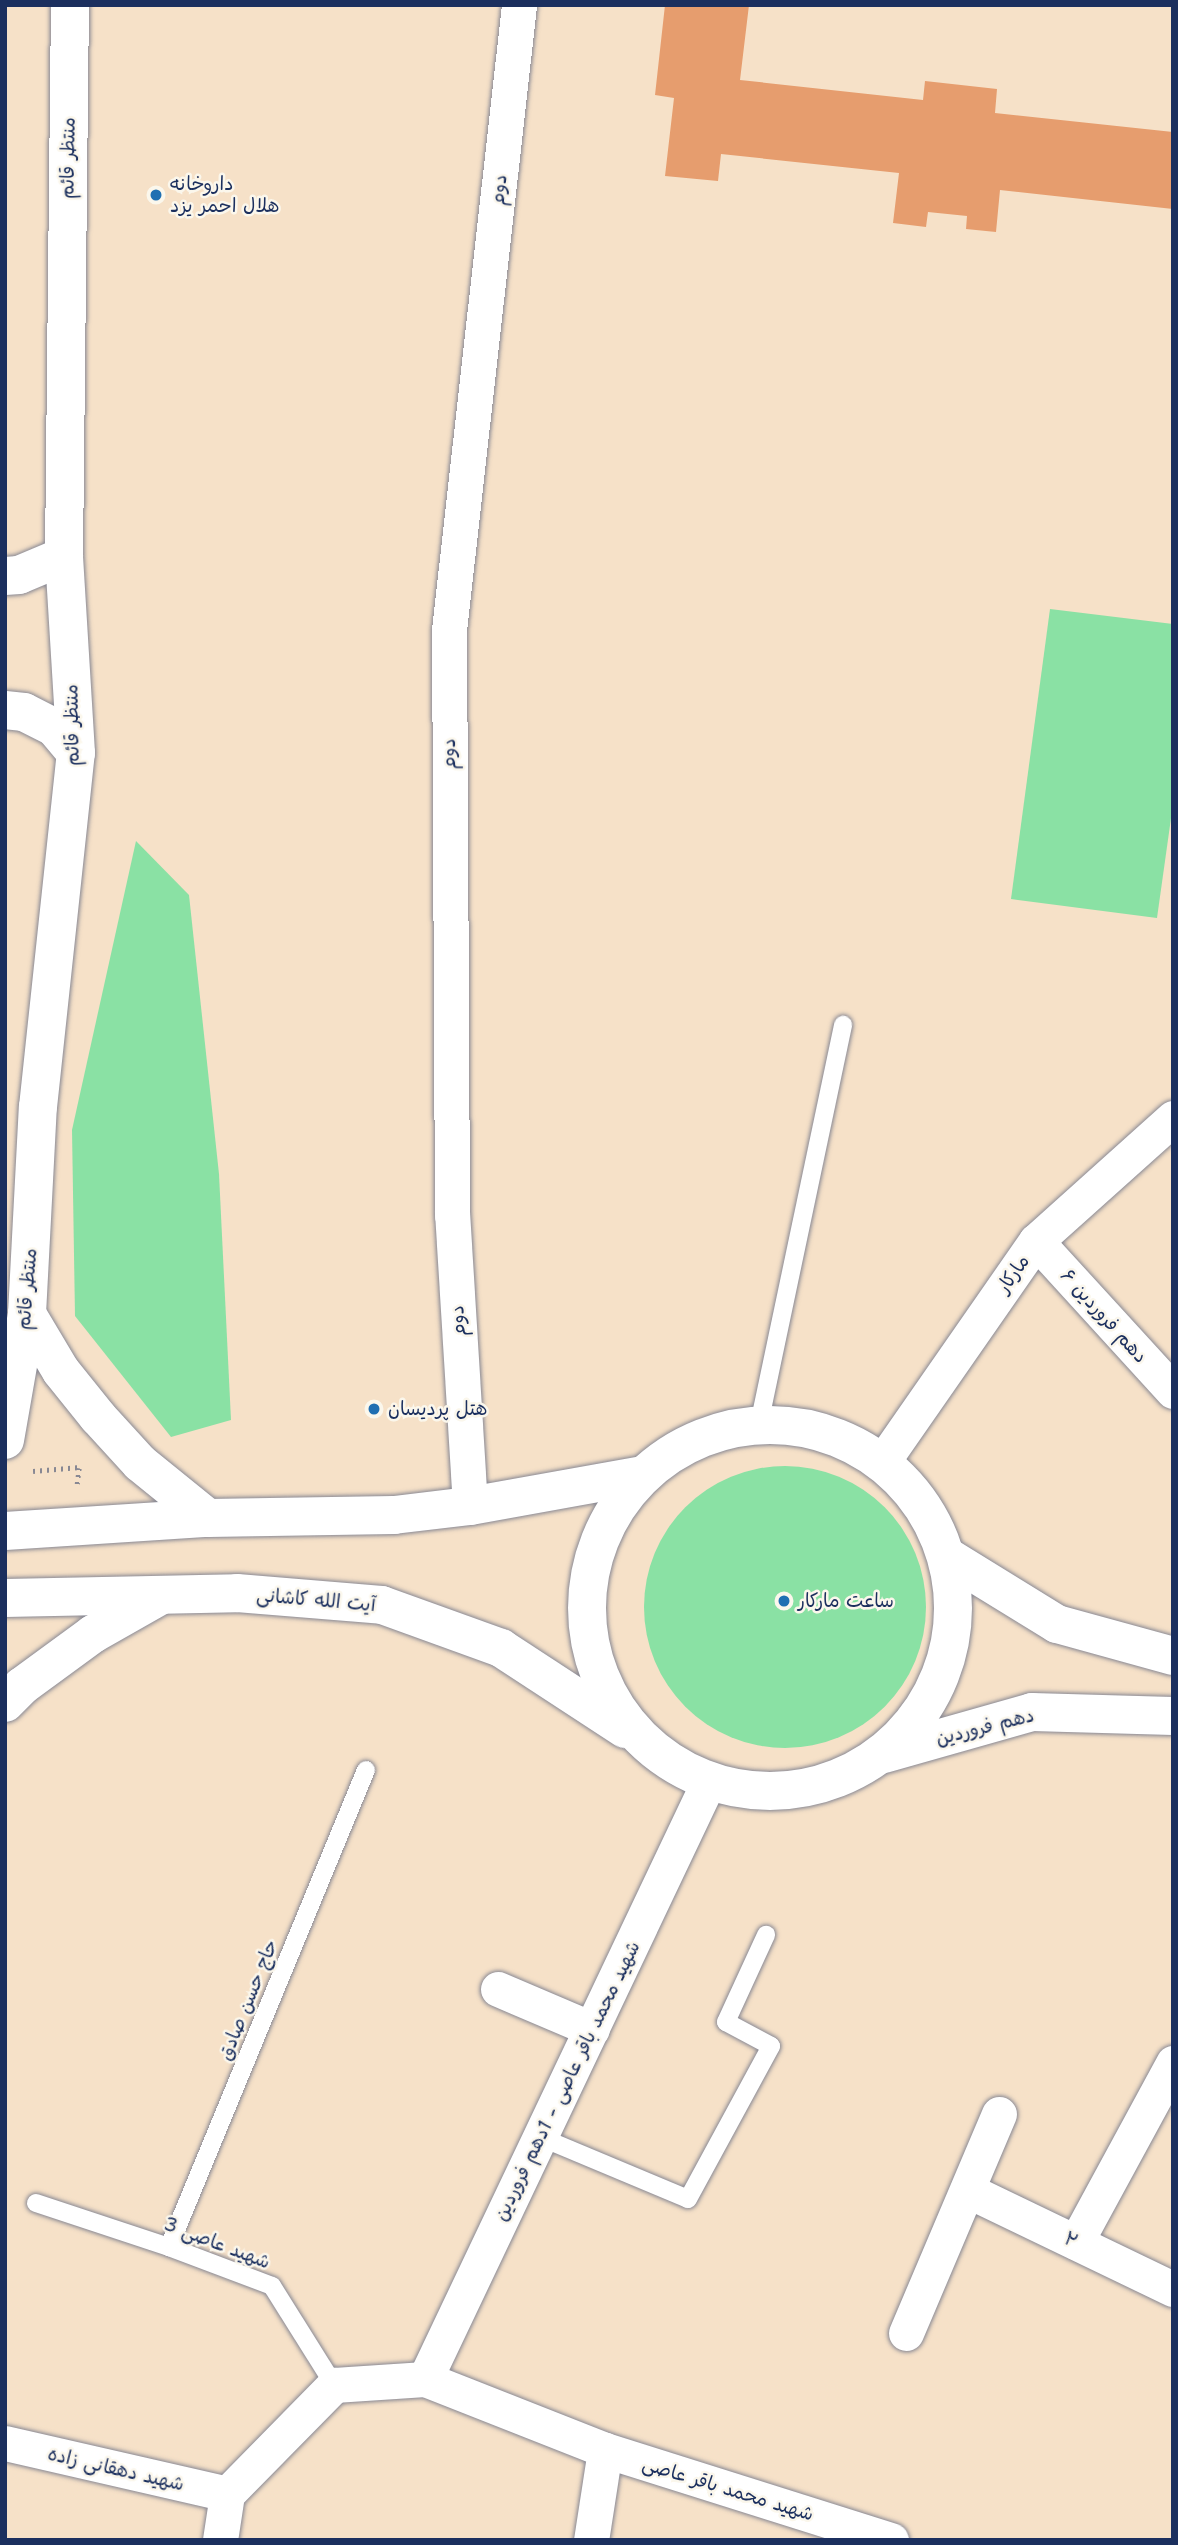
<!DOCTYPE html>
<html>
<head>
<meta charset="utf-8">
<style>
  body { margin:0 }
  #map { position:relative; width:1178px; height:2545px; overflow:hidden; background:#f6e1c8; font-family:"Shantell Sans","Playpen Sans Arabic",sans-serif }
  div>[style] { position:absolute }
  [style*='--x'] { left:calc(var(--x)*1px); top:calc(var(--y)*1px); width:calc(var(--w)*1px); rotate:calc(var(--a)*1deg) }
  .green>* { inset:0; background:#8ae1a4 }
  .round { border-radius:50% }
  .building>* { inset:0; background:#e69d6e }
  .path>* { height:4.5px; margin-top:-2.25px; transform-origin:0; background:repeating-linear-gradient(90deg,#888893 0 2px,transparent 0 7px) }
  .roads { filter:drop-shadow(0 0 2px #888893) drop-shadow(0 0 2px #888893) }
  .service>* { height:18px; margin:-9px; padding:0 9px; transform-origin:9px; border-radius:9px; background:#fff }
  .minor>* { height:35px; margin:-17.5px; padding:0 17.5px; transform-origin:17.5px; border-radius:17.5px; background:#fff }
  .secondary>* { height:38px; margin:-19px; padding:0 19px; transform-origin:19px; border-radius:19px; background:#fff }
  .secondary>.ring { margin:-19px; padding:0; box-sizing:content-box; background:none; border:38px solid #fff; border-radius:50% }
  .primary>* { height:38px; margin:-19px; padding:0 19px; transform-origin:19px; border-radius:19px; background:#fff }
  .dots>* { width:19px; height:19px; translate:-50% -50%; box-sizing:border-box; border:4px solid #fbf7ec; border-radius:50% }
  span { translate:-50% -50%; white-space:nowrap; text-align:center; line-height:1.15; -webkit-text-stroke:5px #fbf7ec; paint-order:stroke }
  .street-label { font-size:19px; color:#1b2f5e }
  .poi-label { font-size:19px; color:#1b2f5e }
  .left { translate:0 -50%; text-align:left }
  .frame { position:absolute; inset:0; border:7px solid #1b2f5e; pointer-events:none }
</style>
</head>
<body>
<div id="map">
  <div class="green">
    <i style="clip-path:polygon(1050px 609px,1173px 624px,1173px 804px,1157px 918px,1011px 899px)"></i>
    <i style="clip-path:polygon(136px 841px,189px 895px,219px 1174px,231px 1420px,171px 1437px,75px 1316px,72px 1130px)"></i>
    <i class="round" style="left:644px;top:1466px;width:282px;height:282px"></i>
  </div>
  <div class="building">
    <i style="clip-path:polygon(665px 5px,749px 5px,740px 80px,923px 100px,925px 81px,997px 89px,995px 113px,1173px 132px,1173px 209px,1000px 190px,996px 232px,966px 229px,967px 216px,928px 212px,926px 227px,893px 223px,899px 173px,721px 154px,718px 181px,665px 176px,674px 98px,655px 95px)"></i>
  </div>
  <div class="path">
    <i style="--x:33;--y:1471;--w:47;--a:-4.9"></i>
    <i style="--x:77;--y:1484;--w:16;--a:-83"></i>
  </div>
  <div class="roads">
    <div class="service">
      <i style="--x:759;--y:1424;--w:408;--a:-78.1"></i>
      <i style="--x:540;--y:2137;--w:160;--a:22.7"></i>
      <i style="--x:688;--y:2199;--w:174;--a:-61.5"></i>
      <i style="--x:771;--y:2046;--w:51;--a:-151.9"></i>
      <i style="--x:726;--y:2022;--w:96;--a:-65.3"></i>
      <i style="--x:36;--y:2203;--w:140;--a:18.3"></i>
      <i style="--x:169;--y:2247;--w:110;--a:20.7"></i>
      <i style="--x:272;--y:2286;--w:117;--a:57.9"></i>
      <i style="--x:169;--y:2247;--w:516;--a:-67.56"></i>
    </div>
    <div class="minor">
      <i style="--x:1036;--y:1241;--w:203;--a:47.6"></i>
      <i style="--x:885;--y:1458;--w:264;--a:-55.2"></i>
      <i style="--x:1036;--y:1241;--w:184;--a:-41.9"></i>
      <i style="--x:470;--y:1506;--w:292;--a:-93.5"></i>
      <i style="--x:452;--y:1215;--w:585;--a:-90.29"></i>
      <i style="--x:449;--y:630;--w:629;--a:-83.61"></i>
      <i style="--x:498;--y:1989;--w:102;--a:23.1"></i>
      <i style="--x:969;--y:2191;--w:226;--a:25.7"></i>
      <i style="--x:1076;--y:2242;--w:204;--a:-61.5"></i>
      <i style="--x:906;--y:2333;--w:238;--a:-67"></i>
      <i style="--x:425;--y:2379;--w:660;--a:-64.6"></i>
      <i style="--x:5;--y:2443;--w:228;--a:12.9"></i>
      <i style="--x:605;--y:2450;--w:300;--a:17.5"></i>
      <i style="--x:220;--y:2540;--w:47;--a:-81.3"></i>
      <i style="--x:227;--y:2494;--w:153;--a:-45.5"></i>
      <i style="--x:334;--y:2385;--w:91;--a:-3.8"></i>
      <i style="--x:425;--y:2379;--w:193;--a:21.5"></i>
      <i style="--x:605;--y:2450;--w:91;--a:98.8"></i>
    </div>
    <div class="secondary">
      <i style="--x:27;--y:1314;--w:66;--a:59.2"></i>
      <i style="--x:61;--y:1371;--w:59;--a:51.2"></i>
      <i style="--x:98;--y:1417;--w:62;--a:47.6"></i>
      <i style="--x:140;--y:1463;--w:87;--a:39"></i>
      <i class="ring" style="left:587px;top:1425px;width:328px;height:328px"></i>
      <i style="--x:5;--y:1531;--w:203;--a:-3.7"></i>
      <i style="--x:208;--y:1518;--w:186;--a:-0.9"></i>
      <i style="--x:394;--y:1515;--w:77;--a:-6.8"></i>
      <i style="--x:470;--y:1506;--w:176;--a:-10.2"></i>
      <i style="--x:948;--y:1557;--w:128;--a:31.6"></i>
      <i style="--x:1057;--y:1624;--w:120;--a:15.4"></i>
      <i style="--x:5;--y:1598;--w:232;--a:-1.2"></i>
      <i style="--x:237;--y:1593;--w:145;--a:4.7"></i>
      <i style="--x:382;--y:1605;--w:127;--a:19.9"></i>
      <i style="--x:501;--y:1648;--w:148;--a:33.2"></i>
      <i style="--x:5;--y:1703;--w:24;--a:-45"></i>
      <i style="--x:22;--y:1686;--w:88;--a:-36.2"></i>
      <i style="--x:93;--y:1634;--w:75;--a:-29.6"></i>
      <i style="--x:884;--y:1754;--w:154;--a:-15.8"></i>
      <i style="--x:1032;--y:1712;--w:141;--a:1.6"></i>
    </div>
    <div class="primary">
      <i style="--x:5;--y:576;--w:14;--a:-4"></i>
      <i style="--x:19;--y:575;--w:49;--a:-22.9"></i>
      <i style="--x:5;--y:710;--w:19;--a:6"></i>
      <i style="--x:24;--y:712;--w:34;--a:27"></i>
      <i style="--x:54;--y:727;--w:34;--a:50"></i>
      <i style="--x:5;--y:1440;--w:128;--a:-80.1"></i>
      <i style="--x:27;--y:1314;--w:207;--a:-87"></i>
      <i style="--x:38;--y:1107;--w:356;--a:-83.9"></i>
      <i style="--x:76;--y:753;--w:197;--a:-93.5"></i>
      <i style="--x:64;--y:556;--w:551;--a:-89.38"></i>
    </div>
  </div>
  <div class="dots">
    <i style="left:156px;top:195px;background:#1f6fb2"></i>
    <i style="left:374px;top:1409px;background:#1f6fb2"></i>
    <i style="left:784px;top:1601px;background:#1f6fb2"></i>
  </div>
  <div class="street-label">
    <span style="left:68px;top:158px;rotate:-89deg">منتظر قائم</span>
    <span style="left:499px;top:190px;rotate:-84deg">دوم</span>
    <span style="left:72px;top:725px;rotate:-91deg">منتظر قائم</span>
    <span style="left:449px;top:754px;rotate:-90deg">دوم</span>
    <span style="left:1013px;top:1274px;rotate:-55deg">مارکار</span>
    <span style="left:27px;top:1289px;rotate:-85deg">منتظر قائم</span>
    <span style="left:1104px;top:1316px;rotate:48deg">دهم فروردین ۶</span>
    <span style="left:458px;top:1321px;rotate:-94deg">دوم</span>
    <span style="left:316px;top:1600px;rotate:5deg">آیت الله کاشانی</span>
    <span style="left:985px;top:1727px;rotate:-14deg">دهم فروردین</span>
    <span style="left:248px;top:2000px;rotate:-68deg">حاج حسن صادق</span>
    <span style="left:567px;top:2081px;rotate:-64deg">شهید محمد باقر عاصی - 1دهم فروردین</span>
    <span style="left:1071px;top:2240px;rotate:26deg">۲</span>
    <span style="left:217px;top:2243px;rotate:21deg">3 شهید عاصی</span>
    <span style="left:116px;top:2469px;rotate:13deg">شهید دهقانی زاده</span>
    <span style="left:728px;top:2489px;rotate:17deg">شهید محمد باقر عاصی</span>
  </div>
  <div class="poi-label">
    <span class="left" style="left:170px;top:195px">داروخانه<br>هلال احمر یزد</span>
    <span class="left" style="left:388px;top:1409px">هتل پردیسان</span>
    <span class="left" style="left:798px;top:1601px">ساعت مارکار</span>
  </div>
  <div class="frame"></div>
</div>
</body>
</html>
